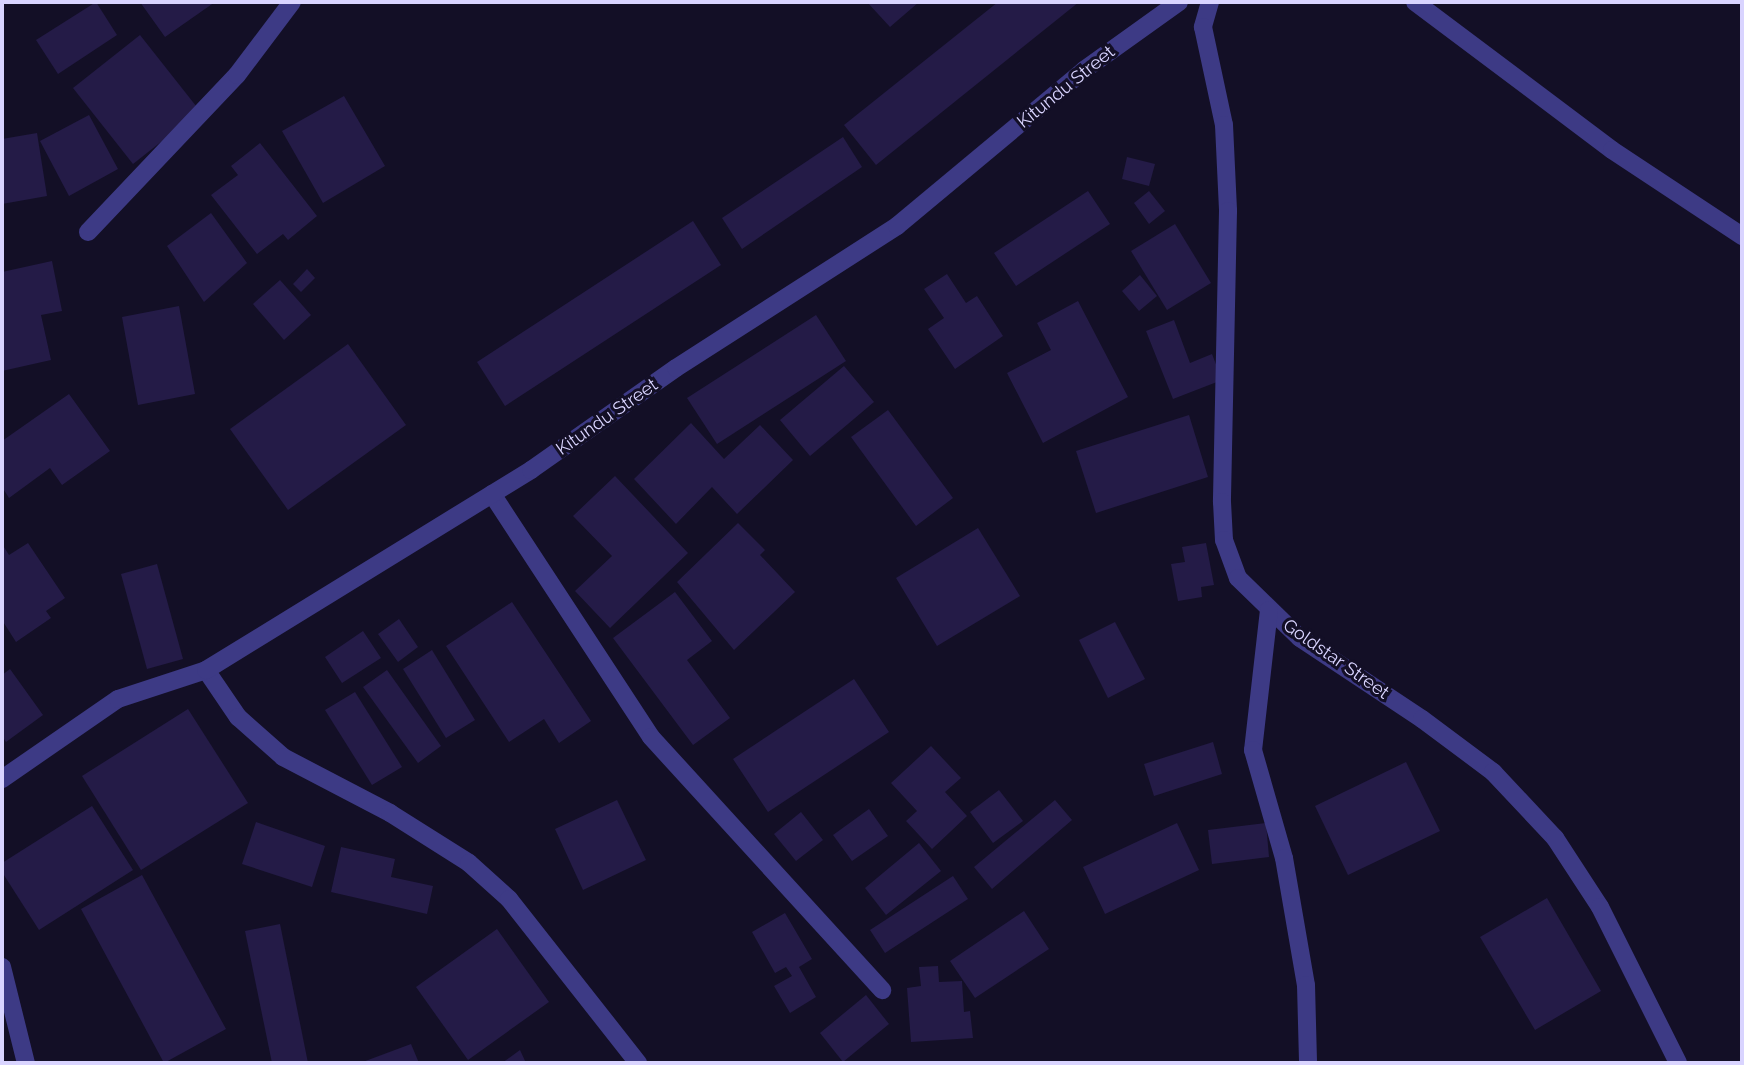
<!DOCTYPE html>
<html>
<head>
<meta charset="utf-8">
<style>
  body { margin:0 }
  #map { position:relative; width:1744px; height:1065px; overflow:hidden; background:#130f26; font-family:Raleway,sans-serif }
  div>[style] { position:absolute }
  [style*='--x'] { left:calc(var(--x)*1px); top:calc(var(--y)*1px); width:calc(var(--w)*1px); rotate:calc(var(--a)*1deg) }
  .building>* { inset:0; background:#241b47 }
  .lane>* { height:18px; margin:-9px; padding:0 9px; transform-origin:9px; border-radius:9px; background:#3d3a85 }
  .street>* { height:18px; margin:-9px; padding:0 9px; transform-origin:9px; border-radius:9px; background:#3d3a85 }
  span { translate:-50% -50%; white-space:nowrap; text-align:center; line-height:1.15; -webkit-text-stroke:6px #130f26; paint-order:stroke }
  .street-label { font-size:18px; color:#d9d4ff }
  .frame { position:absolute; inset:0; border:4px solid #d9d4ff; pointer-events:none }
</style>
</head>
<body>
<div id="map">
  <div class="building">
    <i style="clip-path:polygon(96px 2px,117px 35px,58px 74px,36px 40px)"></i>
    <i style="clip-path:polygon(140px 2px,215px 2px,165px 37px)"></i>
    <i style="clip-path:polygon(867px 2px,919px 2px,890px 27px)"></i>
    <i style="clip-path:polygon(998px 2px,1079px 2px,876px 165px,844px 125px)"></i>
    <i style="clip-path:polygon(140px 35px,200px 111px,133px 164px,73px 88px)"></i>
    <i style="clip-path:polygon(344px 96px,385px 166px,323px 203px,282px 131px)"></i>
    <i style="clip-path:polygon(89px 115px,118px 169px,69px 196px,40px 141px)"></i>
    <i style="clip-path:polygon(37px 133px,47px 196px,2px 204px,2px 139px)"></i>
    <i style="clip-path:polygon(843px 137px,862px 167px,742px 249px,722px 218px)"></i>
    <i style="clip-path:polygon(260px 143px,317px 216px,288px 240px,283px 234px,257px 254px,211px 195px,238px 175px,231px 166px)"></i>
    <i style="clip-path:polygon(1127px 157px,1155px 164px,1149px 186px,1122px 179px)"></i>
    <i style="clip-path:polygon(1088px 191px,1110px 224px,1016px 286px,994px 253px)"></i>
    <i style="clip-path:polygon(1149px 191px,1165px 211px,1149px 224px,1134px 203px)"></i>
    <i style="clip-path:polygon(211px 213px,247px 263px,204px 302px,167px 246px)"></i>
    <i style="clip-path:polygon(693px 221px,721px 265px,505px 406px,477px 362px)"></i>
    <i style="clip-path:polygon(1175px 224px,1211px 283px,1167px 310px,1131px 251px)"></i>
    <i style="clip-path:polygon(52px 261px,62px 311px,41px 315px,51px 360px,2px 371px,2px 272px)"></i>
    <i style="clip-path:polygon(307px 269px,315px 278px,301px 292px,293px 284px)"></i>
    <i style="clip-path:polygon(947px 274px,966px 303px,977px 296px,1003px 336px,955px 369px,928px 329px,944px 318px,924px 289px)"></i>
    <i style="clip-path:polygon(1140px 275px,1157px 296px,1139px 311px,1122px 291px)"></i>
    <i style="clip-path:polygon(280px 280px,311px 315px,284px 340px,253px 304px)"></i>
    <i style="clip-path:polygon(1078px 301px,1128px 397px,1043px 443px,1007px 373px,1051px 350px,1037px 323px)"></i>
    <i style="clip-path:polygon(179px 306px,195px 394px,138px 405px,122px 317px)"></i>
    <i style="clip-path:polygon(816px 315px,846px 361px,717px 444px,687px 398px)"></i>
    <i style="clip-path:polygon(1174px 320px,1190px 363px,1212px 354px,1222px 380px,1173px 399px,1146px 331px)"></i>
    <i style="clip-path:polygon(348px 344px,406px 425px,288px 510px,230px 429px)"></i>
    <i style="clip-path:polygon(844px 366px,874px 402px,810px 456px,780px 420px)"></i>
    <i style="clip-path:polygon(69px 394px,110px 451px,62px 485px,50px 468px,9px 498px,2px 487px,2px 441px)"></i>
    <i style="clip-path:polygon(888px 410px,953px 498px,916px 526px,851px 437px)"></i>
    <i style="clip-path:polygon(1189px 415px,1208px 477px,1096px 513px,1076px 451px)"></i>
    <i style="clip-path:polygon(691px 423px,724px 459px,760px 425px,793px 460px,737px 514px,712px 487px,676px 524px,634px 479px)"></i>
    <i style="clip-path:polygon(615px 476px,688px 553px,610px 628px,575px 591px,612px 556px,573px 516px)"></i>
    <i style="clip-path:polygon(738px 523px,765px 550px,760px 555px,795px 592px,734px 650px,677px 582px)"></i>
    <i style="clip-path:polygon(978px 528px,1020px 596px,937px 646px,896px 578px)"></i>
    <i style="clip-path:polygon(28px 543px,65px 598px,46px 611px,51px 618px,16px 642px,2px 620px,2px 544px,9px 555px)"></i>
    <i style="clip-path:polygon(1206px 543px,1214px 585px,1201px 587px,1202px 597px,1178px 601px,1171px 564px,1185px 562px,1182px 547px)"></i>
    <i style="clip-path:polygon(157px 564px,183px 659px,147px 669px,121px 574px)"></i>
    <i style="clip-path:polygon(675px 592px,712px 641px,687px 660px,730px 718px,693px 745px,613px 638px)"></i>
    <i style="clip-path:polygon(512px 602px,591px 721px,559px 743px,544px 719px,509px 742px,446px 646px)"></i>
    <i style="clip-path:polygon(399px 619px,418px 647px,398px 662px,378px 634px)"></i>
    <i style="clip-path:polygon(1115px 622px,1145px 679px,1108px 698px,1079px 640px)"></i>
    <i style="clip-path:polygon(363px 631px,381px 658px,342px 683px,325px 657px)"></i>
    <i style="clip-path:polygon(432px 650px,475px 720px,446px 738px,403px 669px)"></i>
    <i style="clip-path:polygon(10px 669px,43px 715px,6px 742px,2px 736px,2px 675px)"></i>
    <i style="clip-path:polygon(387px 670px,441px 746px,418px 763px,363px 687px)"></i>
    <i style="clip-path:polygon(854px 679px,889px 732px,768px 812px,733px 759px)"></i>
    <i style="clip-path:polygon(355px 692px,402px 767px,372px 785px,325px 710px)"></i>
    <i style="clip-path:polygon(188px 709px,248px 803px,141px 870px,82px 776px)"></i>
    <i style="clip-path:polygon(1213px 742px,1222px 774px,1154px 796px,1144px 764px)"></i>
    <i style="clip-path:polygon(931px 746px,961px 778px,945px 792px,967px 816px,932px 849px,906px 821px,917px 811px,891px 783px)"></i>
    <i style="clip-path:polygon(1406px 762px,1440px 831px,1348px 875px,1315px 806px)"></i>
    <i style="clip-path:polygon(999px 790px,1023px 821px,993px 843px,970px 812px)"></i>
    <i style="clip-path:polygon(617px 800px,646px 860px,583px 890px,555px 829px)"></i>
    <i style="clip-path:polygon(1055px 800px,1072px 820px,992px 889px,974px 867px)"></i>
    <i style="clip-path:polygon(92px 806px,133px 870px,39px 930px,2px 872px,2px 863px)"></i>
    <i style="clip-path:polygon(869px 809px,888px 836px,852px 861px,833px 835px)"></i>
    <i style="clip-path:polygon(801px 812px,823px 840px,796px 861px,774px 834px)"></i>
    <i style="clip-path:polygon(256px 822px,325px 846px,312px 887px,242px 864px)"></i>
    <i style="clip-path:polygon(1177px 823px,1199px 870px,1105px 914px,1083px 867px)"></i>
    <i style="clip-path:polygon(1266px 823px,1269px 857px,1212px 864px,1208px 830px)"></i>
    <i style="clip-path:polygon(919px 843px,941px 871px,886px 915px,865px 888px)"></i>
    <i style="clip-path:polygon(341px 847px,395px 859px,391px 877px,433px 886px,427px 914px,331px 892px)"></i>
    <i style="clip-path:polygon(142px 875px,226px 1029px,164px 1063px,81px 909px)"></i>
    <i style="clip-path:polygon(953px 876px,968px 899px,885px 953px,870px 930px)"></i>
    <i style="clip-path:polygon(1547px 898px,1601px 991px,1535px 1030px,1480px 937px)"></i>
    <i style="clip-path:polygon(1024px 911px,1049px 949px,975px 998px,950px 961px)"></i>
    <i style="clip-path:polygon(785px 913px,812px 959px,799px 967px,816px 997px,790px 1013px,774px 986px,792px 976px,786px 967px,775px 973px,752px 932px)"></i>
    <i style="clip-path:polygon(280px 924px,308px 1063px,272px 1063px,245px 931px)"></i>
    <i style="clip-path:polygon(497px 929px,549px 1002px,468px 1060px,416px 987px)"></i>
    <i style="clip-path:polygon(938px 966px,939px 982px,962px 981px,964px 1012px,970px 1011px,973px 1038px,911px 1042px,907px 988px,921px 986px,919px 967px)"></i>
    <i style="clip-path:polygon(866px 995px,889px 1024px,843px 1062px,820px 1033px)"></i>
    <i style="clip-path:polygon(411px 1044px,419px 1063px,360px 1063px)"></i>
    <i style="clip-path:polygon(520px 1050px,526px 1063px,502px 1063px)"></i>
  </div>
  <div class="lane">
    <i style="--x:1415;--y:2;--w:246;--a:36.9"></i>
    <i style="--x:1612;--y:150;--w:156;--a:33.5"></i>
  </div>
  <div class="street">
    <i style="--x:1210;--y:2;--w:26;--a:106"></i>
    <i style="--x:1203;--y:27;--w:100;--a:77.9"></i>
    <i style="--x:1224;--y:125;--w:86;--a:87.3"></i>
    <i style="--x:1228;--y:211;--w:291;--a:91.2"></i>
    <i style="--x:1222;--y:502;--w:38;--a:87"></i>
    <i style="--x:1224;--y:540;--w:40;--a:69.8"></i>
    <i style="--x:1238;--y:578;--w:86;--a:44.1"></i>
    <i style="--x:1300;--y:638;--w:146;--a:33.6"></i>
    <i style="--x:1422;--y:719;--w:89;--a:36.7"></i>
    <i style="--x:1493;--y:772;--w:91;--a:46.8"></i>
    <i style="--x:1555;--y:838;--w:82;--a:56.9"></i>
    <i style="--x:1600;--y:907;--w:174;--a:63.4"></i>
    <i style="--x:88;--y:232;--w:216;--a:-46.5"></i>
    <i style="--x:237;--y:75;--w:91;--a:-53"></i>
    <i style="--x:492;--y:494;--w:290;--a:56.8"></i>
    <i style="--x:651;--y:737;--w:343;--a:47.6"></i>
    <i style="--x:1269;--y:610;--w:141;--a:96.5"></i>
    <i style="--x:1253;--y:750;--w:112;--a:74"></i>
    <i style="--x:1284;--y:858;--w:129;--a:80.2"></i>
    <i style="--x:1306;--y:985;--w:78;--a:88.5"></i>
    <i style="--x:206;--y:670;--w:57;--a:55.8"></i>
    <i style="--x:238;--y:717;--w:60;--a:41.6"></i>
    <i style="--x:283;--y:757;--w:121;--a:27.6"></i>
    <i style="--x:390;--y:813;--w:93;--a:32.3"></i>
    <i style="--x:469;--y:863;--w:54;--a:42"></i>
    <i style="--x:509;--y:899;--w:209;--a:51.8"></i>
    <i style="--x:2;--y:779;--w:141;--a:-34.6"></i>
    <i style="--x:118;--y:699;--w:93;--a:-18.2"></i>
    <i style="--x:206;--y:670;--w:382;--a:-31.6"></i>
    <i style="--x:531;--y:470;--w:177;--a:-35.1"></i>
    <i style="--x:676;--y:368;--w:263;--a:-32.7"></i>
    <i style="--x:897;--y:226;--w:244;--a:-39.8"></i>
    <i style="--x:1084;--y:70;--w:117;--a:-35.6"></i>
    <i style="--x:2;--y:967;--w:99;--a:76"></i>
  </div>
  <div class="street-label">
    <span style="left:1066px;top:87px;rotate:-39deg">Kitundu Street</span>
    <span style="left:607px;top:417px;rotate:-35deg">Kitundu Street</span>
    <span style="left:1336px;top:659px;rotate:35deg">Goldstar Street</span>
  </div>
  <div class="frame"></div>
</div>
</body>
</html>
